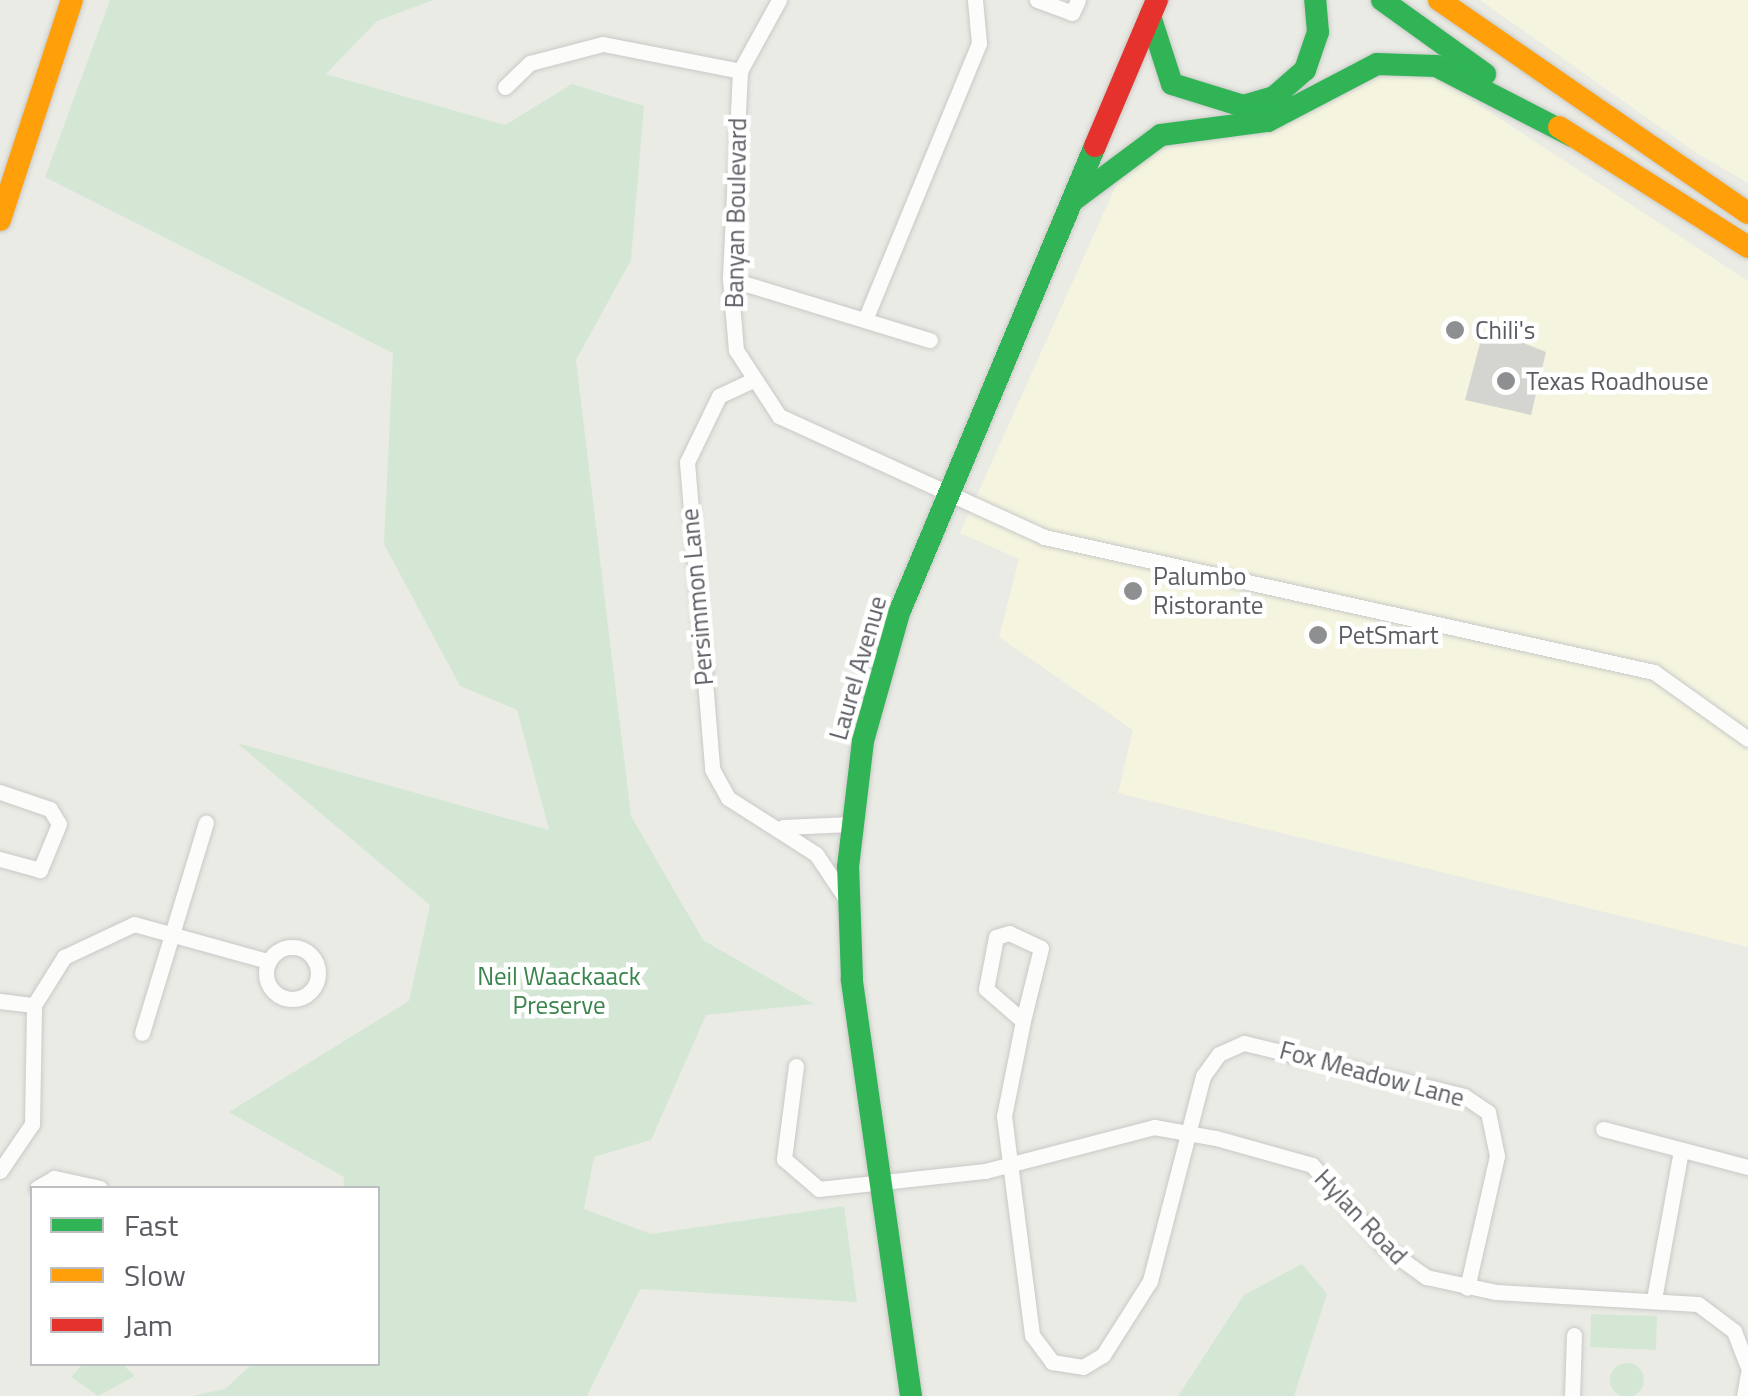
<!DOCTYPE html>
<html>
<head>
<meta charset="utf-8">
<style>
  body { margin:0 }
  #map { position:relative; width:1748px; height:1396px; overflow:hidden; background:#ebebe5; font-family:"Titillium Web",sans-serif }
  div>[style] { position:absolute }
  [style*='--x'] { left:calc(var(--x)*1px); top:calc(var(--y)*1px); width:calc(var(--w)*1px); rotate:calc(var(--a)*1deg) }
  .commercial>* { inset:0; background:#f4f4df }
  .green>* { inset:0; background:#d4e7d5 }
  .round { border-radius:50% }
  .building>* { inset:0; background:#d4d4d0 }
  .roads { filter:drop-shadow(0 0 2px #c8c9c7) drop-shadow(0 0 2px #c8c9c7) }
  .street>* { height:15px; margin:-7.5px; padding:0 7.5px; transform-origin:7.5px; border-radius:7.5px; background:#fcfcfb }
  .street>.ring { margin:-7.5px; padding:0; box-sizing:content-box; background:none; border:15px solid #fcfcfb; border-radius:50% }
  .fast>* { height:22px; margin:-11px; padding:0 11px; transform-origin:11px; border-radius:11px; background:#30b455 }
  .slow>* { height:22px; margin:-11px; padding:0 11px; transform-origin:11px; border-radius:11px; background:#ff9f0a }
  .jam>* { height:22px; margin:-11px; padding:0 11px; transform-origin:11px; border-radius:11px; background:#e5322d }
  .dots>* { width:28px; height:28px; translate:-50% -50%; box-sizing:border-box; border:5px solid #fff; border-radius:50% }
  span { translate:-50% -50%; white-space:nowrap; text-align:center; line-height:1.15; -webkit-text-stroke:9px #fff; paint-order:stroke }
  .street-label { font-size:25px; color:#5b5d63 }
  .poi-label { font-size:25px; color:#5b5d63 }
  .left { translate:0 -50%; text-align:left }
  .park-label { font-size:25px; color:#3a844d }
  .legend { position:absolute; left:30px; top:1186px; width:350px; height:180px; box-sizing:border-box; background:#fff; border:2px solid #bdbec1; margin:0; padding:12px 18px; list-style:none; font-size:30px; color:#5b5d63 }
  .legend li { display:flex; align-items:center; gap:20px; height:50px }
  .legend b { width:50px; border:2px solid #bdbec1 }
</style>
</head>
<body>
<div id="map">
  <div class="commercial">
    <i style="clip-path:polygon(1480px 0,1748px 0,1748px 183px,1698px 154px)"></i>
    <i style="clip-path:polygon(1430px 73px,1748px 281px,1748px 947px,1118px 793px,1133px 730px,999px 637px,1019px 559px,960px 533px,1118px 181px,1157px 149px,1362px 79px)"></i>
  </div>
  <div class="green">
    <i style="clip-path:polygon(110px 0,433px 0,377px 21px,326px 74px,505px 125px,572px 84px,644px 106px,631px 260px,576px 360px,631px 816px,703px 940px,814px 1004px,706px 1015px,651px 1140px,594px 1157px,584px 1209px,651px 1234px,844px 1206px,857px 1302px,640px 1289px,587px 1396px,192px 1396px,225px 1389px,252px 1364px,378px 1364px,378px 1188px,343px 1188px,344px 1177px,229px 1112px,409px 1001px,430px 905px,237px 743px,549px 830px,517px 710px,460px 686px,384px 544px,393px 353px,45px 177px)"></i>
    <i style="clip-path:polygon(1302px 1264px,1327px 1294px,1294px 1396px,1178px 1396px,1244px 1295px)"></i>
    <i style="clip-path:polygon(1591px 1314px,1657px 1316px,1656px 1350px,1590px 1347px)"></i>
    <i class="round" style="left:1610px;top:1363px;width:34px;height:34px"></i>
    <i style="clip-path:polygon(83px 1364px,122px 1364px,135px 1376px,98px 1396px,71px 1377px)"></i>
  </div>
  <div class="building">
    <i style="clip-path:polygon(1498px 333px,1546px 352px,1531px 415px,1465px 400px,1482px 336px)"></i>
  </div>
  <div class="roads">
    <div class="street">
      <i style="--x:779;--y:0;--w:81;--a:118.8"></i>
      <i style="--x:740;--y:71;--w:208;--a:92.8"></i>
      <i style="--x:730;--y:279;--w:71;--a:85.2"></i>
      <i style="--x:736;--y:350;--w:79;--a:56.9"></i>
      <i style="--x:779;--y:416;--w:291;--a:24.5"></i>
      <i style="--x:1044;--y:537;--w:625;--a:12.48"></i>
      <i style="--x:1654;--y:672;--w:115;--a:35.5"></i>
      <i style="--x:1037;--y:0;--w:37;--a:20"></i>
      <i style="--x:1072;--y:13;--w:14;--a:-65"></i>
      <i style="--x:505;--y:87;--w:35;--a:-44"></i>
      <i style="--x:530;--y:63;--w:75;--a:-14.6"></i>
      <i style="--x:603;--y:44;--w:140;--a:11.1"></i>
      <i style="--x:730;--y:279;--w:209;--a:17"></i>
      <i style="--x:867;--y:315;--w:294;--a:-67.6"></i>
      <i style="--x:979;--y:43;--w:43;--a:-95.3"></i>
      <i style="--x:751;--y:381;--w:35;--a:155"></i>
      <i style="--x:719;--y:396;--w:73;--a:115.9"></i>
      <i style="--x:687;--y:462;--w:308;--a:85.3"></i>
      <i style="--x:712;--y:769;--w:33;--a:61"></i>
      <i style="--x:728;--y:798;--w:104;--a:32.5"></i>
      <i style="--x:816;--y:854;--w:50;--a:56.3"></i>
      <i style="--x:0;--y:792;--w:53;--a:18.8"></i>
      <i style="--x:50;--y:809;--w:17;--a:59"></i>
      <i style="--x:59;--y:824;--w:50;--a:112.4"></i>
      <i style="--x:40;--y:870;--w:41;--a:-164.6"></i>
      <i style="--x:783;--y:827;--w:68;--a:-2.5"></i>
      <i style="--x:1009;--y:933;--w:35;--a:25"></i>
      <i style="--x:1041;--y:948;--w:75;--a:103.9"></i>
      <i style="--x:1023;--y:1021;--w:49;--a:-139.1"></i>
      <i style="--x:986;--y:989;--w:53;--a:-79.1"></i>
      <i style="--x:996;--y:937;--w:14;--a:-17"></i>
      <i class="ring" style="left:266px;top:947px;width:37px;height:37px"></i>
      <i style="--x:0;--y:1001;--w:34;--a:7"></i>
      <i style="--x:1023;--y:1021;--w:97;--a:101.3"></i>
      <i style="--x:1004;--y:1116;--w:221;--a:82.7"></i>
      <i style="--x:1032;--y:1335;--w:34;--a:53"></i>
      <i style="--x:1052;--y:1362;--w:31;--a:9"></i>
      <i style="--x:1083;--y:1367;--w:23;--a:-31"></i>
      <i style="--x:1103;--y:1355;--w:88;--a:-57.6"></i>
      <i style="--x:1150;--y:1281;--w:212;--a:-75.5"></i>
      <i style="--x:1203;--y:1076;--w:27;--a:-54"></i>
      <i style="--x:1219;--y:1054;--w:27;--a:-24"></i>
      <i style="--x:1244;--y:1043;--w:226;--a:13.5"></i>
      <i style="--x:1464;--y:1096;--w:29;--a:34"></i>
      <i style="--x:1488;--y:1112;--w:45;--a:78.4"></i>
      <i style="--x:1497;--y:1156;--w:135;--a:102.8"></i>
      <i style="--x:142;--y:1033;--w:220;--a:-73.1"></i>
      <i style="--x:796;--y:1066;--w:94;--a:97.4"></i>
      <i style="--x:784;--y:1159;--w:46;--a:40.6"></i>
      <i style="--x:819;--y:1189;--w:167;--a:-6.2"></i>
      <i style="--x:985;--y:1171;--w:175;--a:-14.6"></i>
      <i style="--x:1154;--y:1127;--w:63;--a:10.1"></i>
      <i style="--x:1216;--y:1138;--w:100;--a:15.7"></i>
      <i style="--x:1312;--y:1165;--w:109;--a:48.7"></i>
      <i style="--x:1384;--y:1247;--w:52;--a:35.5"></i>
      <i style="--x:1426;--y:1277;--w:72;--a:12.1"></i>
      <i style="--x:1496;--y:1292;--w:202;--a:3.4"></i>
      <i style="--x:1698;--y:1304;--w:45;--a:36.9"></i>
      <i style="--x:1734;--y:1331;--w:40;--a:69"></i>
      <i style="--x:1603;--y:1129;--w:150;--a:14.7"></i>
      <i style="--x:0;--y:1171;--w:57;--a:-55.8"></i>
      <i style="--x:32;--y:1124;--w:119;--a:-89"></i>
      <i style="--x:34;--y:1005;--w:57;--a:-58"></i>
      <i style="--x:64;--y:957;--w:77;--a:-25.2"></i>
      <i style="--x:134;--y:924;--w:138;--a:15.5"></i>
      <i style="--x:37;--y:1188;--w:20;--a:-30"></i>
      <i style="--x:54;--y:1178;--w:47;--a:12.3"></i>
      <i style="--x:1654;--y:1299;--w:151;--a:-79.7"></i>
      <i style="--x:1572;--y:1396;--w:61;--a:-88.1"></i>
      <i style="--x:1744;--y:1396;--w:22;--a:-80"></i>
    </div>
    <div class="fast">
      <i style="--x:1382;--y:0;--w:127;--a:35.7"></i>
      <i style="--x:1150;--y:16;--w:71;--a:72.1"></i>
      <i style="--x:1172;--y:84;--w:74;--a:17.2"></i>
      <i style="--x:1243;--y:106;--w:32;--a:-16"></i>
      <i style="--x:1274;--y:97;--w:41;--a:-41.1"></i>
      <i style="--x:1305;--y:70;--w:40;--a:-71.1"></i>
      <i style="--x:1318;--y:32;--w:32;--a:-95"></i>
      <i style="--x:1075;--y:199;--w:107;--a:-36.7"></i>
      <i style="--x:1161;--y:135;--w:108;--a:-7.5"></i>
      <i style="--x:1268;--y:121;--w:123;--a:-27.6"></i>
      <i style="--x:1377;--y:64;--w:59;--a:1.9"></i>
      <i style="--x:1436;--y:66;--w:153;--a:27.2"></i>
      <i style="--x:911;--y:1396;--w:421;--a:-98.1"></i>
      <i style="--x:852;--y:979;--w:112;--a:-92"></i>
      <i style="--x:848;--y:867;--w:127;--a:-83.2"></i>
      <i style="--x:863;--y:741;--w:133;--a:-74.3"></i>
      <i style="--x:899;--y:613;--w:506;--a:-67.23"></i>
    </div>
    <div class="slow">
      <i style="--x:1439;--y:0;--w:375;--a:34.6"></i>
      <i style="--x:1559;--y:127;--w:224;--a:32.4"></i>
      <i style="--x:0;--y:220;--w:231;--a:-71.9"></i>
    </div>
    <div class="jam">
      <i style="--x:1095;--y:146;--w:159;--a:-67"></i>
    </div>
  </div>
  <div class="dots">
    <i style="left:1455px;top:330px;background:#8d8f90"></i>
    <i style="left:1506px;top:381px;background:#8d8f90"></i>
    <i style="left:1133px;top:591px;background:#8d8f90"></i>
    <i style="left:1318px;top:635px;background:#8d8f90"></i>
  </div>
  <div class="street-label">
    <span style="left:736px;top:213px;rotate:-89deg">Banyan Boulevard</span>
    <span style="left:697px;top:597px;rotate:-95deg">Persimmon Lane</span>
    <span style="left:858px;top:668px;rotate:-74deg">Laurel Avenue</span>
    <span style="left:1372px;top:1074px;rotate:15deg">Fox Meadow Lane</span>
    <span style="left:1361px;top:1217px;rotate:46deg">Hylan Road</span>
  </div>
  <div class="poi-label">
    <span class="left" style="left:1475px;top:330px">Chili's</span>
    <span class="left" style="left:1526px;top:381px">Texas Roadhouse</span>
    <span class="left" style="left:1153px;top:591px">Palumbo<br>Ristorante</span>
    <span class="left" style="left:1338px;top:635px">PetSmart</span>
  </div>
  <div class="park-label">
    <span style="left:559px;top:991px">Neil Waackaack<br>Preserve</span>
  </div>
  <ul class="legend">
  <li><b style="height:12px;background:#30b455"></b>Fast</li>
  <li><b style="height:12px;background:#ff9f0a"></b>Slow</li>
  <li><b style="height:12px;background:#e5322d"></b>Jam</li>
  </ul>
</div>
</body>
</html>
